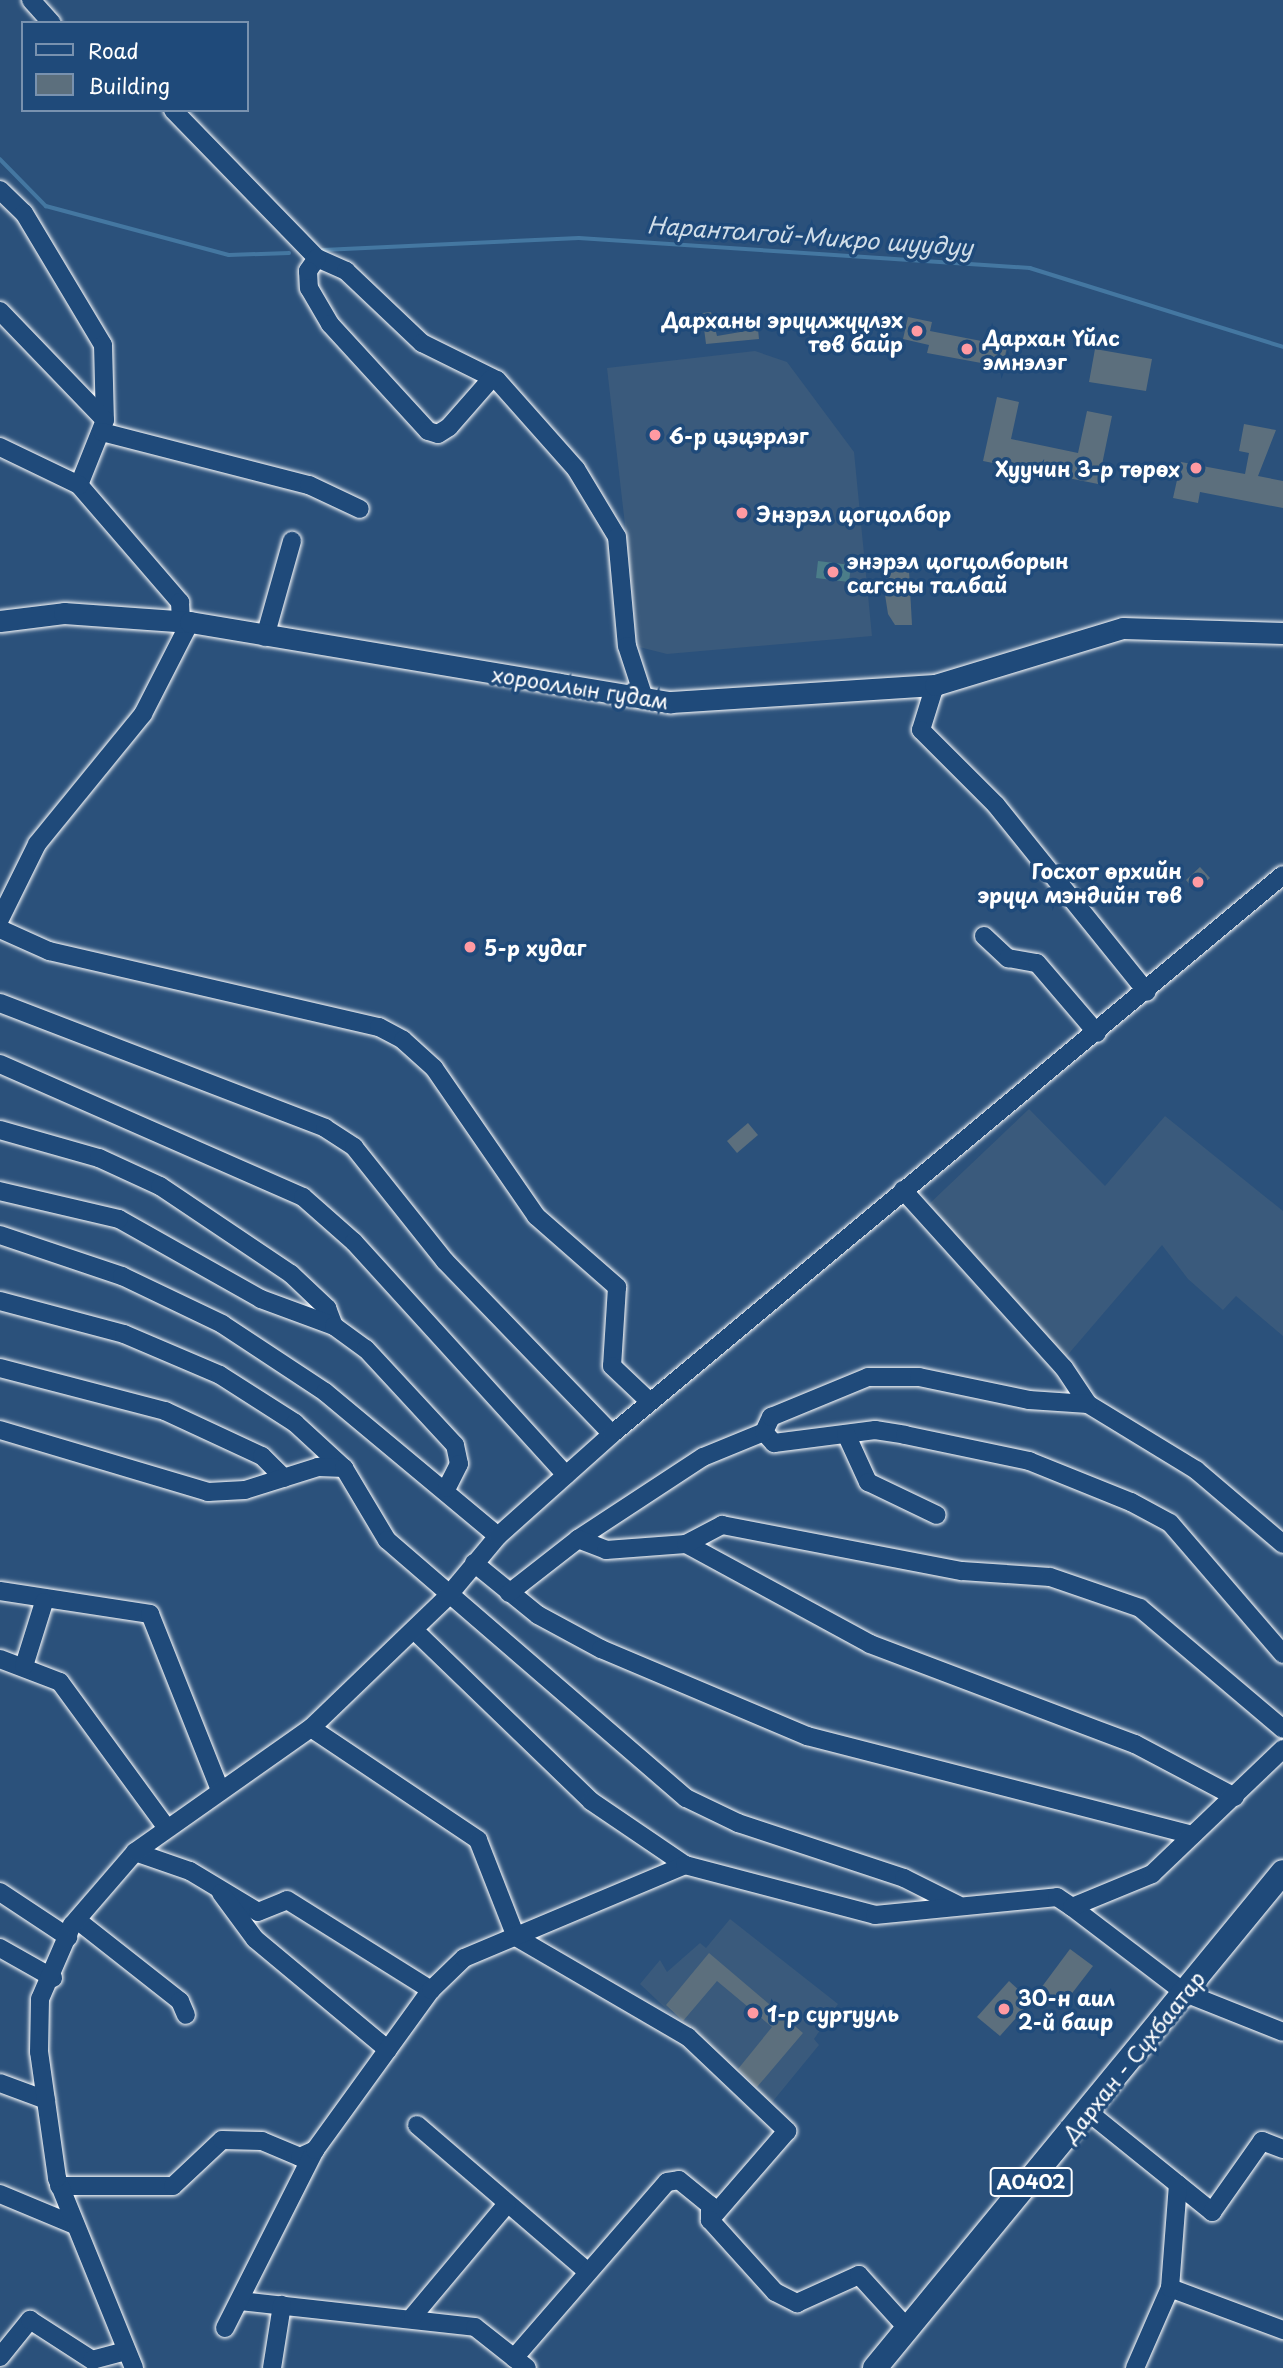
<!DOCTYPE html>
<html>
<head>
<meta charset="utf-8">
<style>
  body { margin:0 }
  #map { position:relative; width:1283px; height:2368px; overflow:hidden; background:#2b517b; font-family:"Playpen Sans",sans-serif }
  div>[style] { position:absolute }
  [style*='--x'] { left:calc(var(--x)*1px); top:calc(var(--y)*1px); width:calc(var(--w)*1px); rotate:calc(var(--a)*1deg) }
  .built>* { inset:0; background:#3a5a7c }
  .green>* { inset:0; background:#4b7d89 }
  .stream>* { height:3.5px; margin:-1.75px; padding:0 1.75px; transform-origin:1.75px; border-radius:1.75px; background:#4477a1 }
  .building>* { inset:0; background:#5c6f7d }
  .roads { filter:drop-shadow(0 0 2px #fff) drop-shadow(0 0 2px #fff) }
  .minor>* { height:18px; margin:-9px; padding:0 9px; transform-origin:9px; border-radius:9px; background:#1f4a7a }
  .major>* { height:21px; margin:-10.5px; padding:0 10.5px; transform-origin:10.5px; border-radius:10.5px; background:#1f4a7a }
  .highway>* { height:24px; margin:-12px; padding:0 12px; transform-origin:12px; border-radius:12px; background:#1f4a7a }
  .dots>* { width:19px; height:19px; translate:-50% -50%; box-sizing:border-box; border:4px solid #1f4a7a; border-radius:50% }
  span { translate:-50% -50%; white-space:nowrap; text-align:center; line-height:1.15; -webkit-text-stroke:7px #1f4a7a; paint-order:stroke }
  .shield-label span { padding:2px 5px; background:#1f4a7a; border:2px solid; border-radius:5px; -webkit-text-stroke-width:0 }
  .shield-label { font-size:19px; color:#fff; font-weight:700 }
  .poi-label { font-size:21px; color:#fff; font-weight:700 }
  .right { translate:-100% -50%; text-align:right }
  .left { translate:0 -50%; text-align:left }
  .street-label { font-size:21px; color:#fff }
  .water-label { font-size:23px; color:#d0dde8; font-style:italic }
  .legend { position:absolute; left:21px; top:21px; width:228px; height:91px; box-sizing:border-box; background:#1f4a7a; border:2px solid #7992af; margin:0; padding:9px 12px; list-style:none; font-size:21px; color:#fff }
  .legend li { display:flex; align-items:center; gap:14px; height:35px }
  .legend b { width:35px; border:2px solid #7992af }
</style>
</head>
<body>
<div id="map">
  <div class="built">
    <i style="clip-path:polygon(755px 351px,787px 362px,854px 452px,872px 636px,667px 654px,639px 647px,607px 368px)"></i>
    <i style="clip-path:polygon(1029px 1109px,1105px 1186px,1165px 1116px,1283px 1211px,1283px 1336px,1236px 1296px,1223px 1310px,1188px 1279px,1162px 1245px,1065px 1358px,927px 1206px)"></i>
    <i style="clip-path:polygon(730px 1919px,838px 2004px,814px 2039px,819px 2045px,769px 2106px,640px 1984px,660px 1960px,667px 1972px,700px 1943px,706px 1948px)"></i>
  </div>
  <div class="green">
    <i style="clip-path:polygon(818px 561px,851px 565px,849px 582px,816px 578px)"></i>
  </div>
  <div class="stream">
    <i style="--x:0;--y:159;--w:66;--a:45.6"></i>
    <i style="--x:46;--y:206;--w:189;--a:15"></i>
    <i style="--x:229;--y:255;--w:60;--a:-1.9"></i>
    <i style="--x:323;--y:250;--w:256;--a:-2.7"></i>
    <i style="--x:579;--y:238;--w:452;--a:3.8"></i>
    <i style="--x:1030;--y:268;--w:265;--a:17.3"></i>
  </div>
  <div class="building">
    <i style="clip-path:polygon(711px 312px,717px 336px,758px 329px,759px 339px,706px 344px,702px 313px)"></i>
    <i style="clip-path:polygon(908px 317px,932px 322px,930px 331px,1007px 346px,1003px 367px,927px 353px,929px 345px,903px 339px)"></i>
    <i style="clip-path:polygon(1095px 349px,1152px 359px,1146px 391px,1089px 382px)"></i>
    <i style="clip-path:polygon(997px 397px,1019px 402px,1011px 439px,1078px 453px,1087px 411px,1112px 416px,1098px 484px,983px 461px)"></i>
    <i style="clip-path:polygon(1244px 424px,1276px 430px,1258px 476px,1283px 481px,1283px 508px,1200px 492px,1198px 503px,1173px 498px,1181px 462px,1245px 474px,1249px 453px,1239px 451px)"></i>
    <i style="clip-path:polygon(896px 567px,909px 570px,912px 625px,895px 625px,888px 614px,883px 582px)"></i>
    <i style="clip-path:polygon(1200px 867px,1210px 878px,1195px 891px,1186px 880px)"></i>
    <i style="clip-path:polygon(748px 1123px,758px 1135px,737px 1153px,727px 1141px)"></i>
    <i style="clip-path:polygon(1070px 1949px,1093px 1966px,1063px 2005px,1041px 1988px)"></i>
    <i style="clip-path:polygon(709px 1953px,803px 2033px,757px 2087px,738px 2069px,772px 2027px,717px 1981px,683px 2021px,666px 2005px)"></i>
    <i style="clip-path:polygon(1009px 1981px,1031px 2001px,1000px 2036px,977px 2017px)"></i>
  </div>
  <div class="roads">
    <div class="minor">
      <i style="--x:31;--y:0;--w:31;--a:48"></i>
      <i style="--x:173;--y:110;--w:206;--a:45.8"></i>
      <i style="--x:317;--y:258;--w:32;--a:24"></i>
      <i style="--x:346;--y:271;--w:105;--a:43.5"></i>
      <i style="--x:422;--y:343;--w:84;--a:26.3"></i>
      <i style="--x:497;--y:380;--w:119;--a:48.4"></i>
      <i style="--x:576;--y:469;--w:79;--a:58.9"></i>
      <i style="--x:617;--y:537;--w:109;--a:84.8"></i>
      <i style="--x:627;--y:646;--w:55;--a:71.9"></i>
      <i style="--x:0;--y:190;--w:33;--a:44"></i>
      <i style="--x:24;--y:213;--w:154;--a:59.1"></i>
      <i style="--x:103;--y:345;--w:75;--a:88.5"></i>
      <i style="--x:105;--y:420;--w:70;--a:111.8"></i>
      <i style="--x:79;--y:485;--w:155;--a:49.2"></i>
      <i style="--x:180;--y:602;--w:20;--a:87"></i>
      <i style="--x:317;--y:258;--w:16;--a:125"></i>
      <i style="--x:308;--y:271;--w:17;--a:87"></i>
      <i style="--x:309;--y:288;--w:42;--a:59.7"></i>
      <i style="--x:330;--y:324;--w:145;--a:47.5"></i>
      <i style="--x:428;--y:431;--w:10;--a:17"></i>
      <i style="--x:438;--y:434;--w:13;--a:-32"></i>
      <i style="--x:449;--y:427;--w:65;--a:-48.7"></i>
      <i style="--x:0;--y:311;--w:151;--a:46.1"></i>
      <i style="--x:102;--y:432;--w:214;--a:14.4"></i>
      <i style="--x:309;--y:485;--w:56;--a:25.2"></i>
      <i style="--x:0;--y:447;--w:88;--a:25.7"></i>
      <i style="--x:265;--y:637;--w:100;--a:-74.3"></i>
      <i style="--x:935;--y:685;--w:47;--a:107.3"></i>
      <i style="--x:921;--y:730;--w:106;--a:45"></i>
      <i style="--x:996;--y:805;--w:240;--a:51.1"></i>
      <i style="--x:0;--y:919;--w:84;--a:-63.7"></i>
      <i style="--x:37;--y:844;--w:168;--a:-50.8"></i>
      <i style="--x:143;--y:714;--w:103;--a:-62.9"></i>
      <i style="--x:0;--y:929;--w:54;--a:24.2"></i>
      <i style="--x:49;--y:951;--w:339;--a:13"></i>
      <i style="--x:379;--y:1027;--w:27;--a:28"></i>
      <i style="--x:403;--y:1040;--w:42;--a:42.1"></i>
      <i style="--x:434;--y:1068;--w:180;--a:55.4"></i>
      <i style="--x:536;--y:1216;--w:108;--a:41.2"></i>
      <i style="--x:617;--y:1287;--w:79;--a:93.6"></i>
      <i style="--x:612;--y:1366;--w:52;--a:43.5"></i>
      <i style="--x:984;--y:936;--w:33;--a:43"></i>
      <i style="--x:1008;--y:958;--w:29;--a:10"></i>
      <i style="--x:1037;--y:963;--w:92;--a:49.4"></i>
      <i style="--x:0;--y:1003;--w:348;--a:21"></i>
      <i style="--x:325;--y:1128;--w:35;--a:33"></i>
      <i style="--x:354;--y:1147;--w:146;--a:51.4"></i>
      <i style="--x:445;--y:1261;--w:240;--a:46"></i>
      <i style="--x:0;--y:1064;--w:331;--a:23.7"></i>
      <i style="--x:303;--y:1197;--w:68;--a:41.4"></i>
      <i style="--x:354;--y:1242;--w:315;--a:47.7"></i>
      <i style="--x:0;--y:1130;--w:103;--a:15.8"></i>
      <i style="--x:99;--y:1158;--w:67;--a:24.7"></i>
      <i style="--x:160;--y:1186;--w:158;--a:33.9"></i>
      <i style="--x:291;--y:1274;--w:50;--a:43.4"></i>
      <i style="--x:327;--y:1308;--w:19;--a:69"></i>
      <i style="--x:334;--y:1326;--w:78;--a:-159.7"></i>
      <i style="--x:261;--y:1299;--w:163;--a:-150.6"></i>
      <i style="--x:119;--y:1219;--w:122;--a:-166.8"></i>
      <i style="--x:903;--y:1190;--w:240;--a:47.9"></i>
      <i style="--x:1064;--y:1368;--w:43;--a:56.3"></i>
      <i style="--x:1088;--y:1404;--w:127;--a:31.4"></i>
      <i style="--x:1196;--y:1470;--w:114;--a:40.4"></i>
      <i style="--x:0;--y:1235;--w:129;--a:18.6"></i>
      <i style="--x:122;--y:1276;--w:111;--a:25.6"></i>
      <i style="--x:222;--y:1324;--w:123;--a:33.4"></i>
      <i style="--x:325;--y:1392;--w:225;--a:39.8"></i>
      <i style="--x:0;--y:1301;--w:128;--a:14.9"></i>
      <i style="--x:124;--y:1334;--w:104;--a:23.1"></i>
      <i style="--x:220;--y:1375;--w:89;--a:32.6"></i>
      <i style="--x:295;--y:1423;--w:67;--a:42.6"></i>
      <i style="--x:334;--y:1326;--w:39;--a:36"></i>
      <i style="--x:366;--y:1349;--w:131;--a:47.2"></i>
      <i style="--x:455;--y:1445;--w:19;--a:78"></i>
      <i style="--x:459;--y:1464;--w:27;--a:117"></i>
      <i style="--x:0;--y:1368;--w:171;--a:14.6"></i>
      <i style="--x:165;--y:1411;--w:107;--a:24.9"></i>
      <i style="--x:262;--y:1456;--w:31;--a:45"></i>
      <i style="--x:0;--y:1430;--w:217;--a:16.6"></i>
      <i style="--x:208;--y:1492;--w:37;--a:-3"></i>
      <i style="--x:245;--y:1490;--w:77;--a:-17.5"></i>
      <i style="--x:318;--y:1467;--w:26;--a:2"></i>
      <i style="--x:344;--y:1468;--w:84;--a:59.2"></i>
      <i style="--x:387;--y:1540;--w:395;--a:40.8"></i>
      <i style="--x:686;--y:1798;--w:58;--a:25.7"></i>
      <i style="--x:738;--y:1823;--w:175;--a:18.3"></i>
      <i style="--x:904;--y:1878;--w:60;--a:26.6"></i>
      <i style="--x:764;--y:1432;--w:15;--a:48"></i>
      <i style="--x:774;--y:1443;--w:102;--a:-7.3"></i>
      <i style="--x:875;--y:1430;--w:30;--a:9"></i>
      <i style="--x:905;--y:1435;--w:127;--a:11.8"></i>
      <i style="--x:1029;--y:1461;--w:110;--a:21.9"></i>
      <i style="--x:1131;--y:1502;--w:44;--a:28.3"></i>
      <i style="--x:1170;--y:1523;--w:173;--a:49.2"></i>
      <i style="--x:846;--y:1434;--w:53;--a:65.4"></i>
      <i style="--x:868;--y:1482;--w:76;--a:25.6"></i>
      <i style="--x:578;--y:1539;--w:149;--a:-33.3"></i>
      <i style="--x:703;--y:1457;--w:66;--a:-22.3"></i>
      <i style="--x:764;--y:1432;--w:17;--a:-65"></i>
      <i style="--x:771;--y:1417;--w:105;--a:-22.4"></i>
      <i style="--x:868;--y:1377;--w:51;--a:0"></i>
      <i style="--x:919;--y:1377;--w:112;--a:11.8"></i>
      <i style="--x:1029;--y:1400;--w:59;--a:3.9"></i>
      <i style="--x:686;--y:1544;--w:209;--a:28.5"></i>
      <i style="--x:870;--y:1644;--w:283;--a:20.7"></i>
      <i style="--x:1135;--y:1744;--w:113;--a:27.9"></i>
      <i style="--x:474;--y:1563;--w:82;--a:39.1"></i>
      <i style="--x:538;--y:1615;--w:72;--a:28.4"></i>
      <i style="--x:601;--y:1649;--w:224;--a:22.9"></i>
      <i style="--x:807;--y:1736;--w:398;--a:14.4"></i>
      <i style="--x:0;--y:1591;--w:152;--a:8.7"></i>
      <i style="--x:150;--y:1614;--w:189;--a:68.3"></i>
      <i style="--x:509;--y:1593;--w:88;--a:-38"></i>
      <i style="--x:578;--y:1539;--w:30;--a:21"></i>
      <i style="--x:606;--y:1550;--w:80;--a:-4.3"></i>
      <i style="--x:686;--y:1544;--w:41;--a:-27.8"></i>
      <i style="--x:722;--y:1525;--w:244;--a:10.9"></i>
      <i style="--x:962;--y:1571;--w:88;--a:3.9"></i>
      <i style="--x:1050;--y:1577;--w:95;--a:19"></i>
      <i style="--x:1140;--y:1608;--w:187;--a:40.2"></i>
      <i style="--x:414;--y:1630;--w:246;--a:44"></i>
      <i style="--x:591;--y:1801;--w:114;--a:34.2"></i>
      <i style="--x:0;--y:1659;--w:64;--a:21"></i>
      <i style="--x:60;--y:1682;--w:180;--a:53.8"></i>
      <i style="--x:24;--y:1666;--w:67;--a:-72.6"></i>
      <i style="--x:311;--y:1728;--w:201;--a:33.8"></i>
      <i style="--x:478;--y:1840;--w:104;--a:68.6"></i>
      <i style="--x:516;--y:1937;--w:199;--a:30.2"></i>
      <i style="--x:688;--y:2037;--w:137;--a:43.5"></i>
      <i style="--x:787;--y:2131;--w:118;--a:130.9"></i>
      <i style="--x:135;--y:1852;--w:58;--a:19.1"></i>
      <i style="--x:190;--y:1871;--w:79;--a:31.1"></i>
      <i style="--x:258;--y:1912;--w:31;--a:-22"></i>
      <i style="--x:287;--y:1900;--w:170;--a:32"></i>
      <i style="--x:0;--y:1892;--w:82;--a:33.5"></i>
      <i style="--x:221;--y:1893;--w:57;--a:53.5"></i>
      <i style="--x:255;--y:1939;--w:173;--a:39.8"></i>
      <i style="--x:1072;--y:1907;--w:142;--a:37.3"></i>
      <i style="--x:1185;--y:1993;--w:105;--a:21.7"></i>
      <i style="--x:77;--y:1920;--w:131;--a:38.2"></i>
      <i style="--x:180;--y:2001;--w:15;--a:67"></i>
      <i style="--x:0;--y:1948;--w:61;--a:29.5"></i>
      <i style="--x:0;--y:2083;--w:49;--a:20.3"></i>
      <i style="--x:1087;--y:2111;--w:161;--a:38.9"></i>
      <i style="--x:1212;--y:2212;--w:87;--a:-54.8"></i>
      <i style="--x:1262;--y:2141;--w:22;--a:21"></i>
      <i style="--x:417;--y:2125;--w:224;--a:40.7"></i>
      <i style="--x:59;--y:2186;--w:114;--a:0"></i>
      <i style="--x:173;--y:2186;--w:67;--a:-43.2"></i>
      <i style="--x:222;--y:2140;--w:40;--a:1.4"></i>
      <i style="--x:262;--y:2141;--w:41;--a:22.8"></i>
      <i style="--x:300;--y:2157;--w:17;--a:-25"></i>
      <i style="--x:0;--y:2194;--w:78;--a:22.6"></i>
      <i style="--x:1170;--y:2288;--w:121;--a:20.4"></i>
      <i style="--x:240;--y:2301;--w:236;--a:6.3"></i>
      <i style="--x:475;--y:2327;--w:66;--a:38.3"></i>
      <i style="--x:413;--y:2316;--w:146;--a:-50"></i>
      <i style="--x:225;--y:2328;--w:199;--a:-63.2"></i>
      <i style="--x:315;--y:2150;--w:198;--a:-54.1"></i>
      <i style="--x:431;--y:1990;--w:46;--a:-44.1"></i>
      <i style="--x:464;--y:1958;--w:240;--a:-22.8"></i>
      <i style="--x:685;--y:1865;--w:196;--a:14.7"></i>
      <i style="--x:875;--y:1915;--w:183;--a:-5.6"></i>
      <i style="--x:1057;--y:1897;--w:18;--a:34"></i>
      <i style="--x:1072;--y:1907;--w:87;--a:-22.4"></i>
      <i style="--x:1152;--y:1874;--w:181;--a:-43.7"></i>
      <i style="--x:0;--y:2357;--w:48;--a:-51"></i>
      <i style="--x:30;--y:2320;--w:74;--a:32.8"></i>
      <i style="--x:92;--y:2360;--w:35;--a:-15"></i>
      <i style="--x:514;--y:2358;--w:233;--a:-49"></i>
      <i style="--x:667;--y:2182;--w:12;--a:-9"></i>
      <i style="--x:679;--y:2180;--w:40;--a:39"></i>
      <i style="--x:710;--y:2205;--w:15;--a:90"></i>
      <i style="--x:710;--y:2220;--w:97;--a:47.9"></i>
      <i style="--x:775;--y:2292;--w:25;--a:27"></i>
      <i style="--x:797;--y:2303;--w:68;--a:-24.3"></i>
      <i style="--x:859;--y:2275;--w:73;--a:47.8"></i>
      <i style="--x:134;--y:2368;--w:205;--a:-112.1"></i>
      <i style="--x:57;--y:2178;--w:127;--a:-98.1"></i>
      <i style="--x:39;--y:2052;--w:53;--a:-88.9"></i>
      <i style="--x:40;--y:1999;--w:81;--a:-66.6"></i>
      <i style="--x:72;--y:1925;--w:96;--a:-49.2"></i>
      <i style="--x:135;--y:1852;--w:215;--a:-35.2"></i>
      <i style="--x:311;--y:1728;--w:189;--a:-43.9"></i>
      <i style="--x:447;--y:1597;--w:80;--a:-50.1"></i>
      <i style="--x:498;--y:1536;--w:153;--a:-41.8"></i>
      <i style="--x:612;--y:1434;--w:873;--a:-39.8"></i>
      <i style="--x:272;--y:2368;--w:64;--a:-81"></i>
      <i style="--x:1135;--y:2368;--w:87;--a:-66.4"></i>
      <i style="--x:1170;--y:2288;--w:104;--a:-85.6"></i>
    </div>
    <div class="major">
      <i style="--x:0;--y:621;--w:64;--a:-7.1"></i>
      <i style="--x:64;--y:613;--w:126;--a:4.1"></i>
      <i style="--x:190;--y:622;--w:487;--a:9.5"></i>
      <i style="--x:670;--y:702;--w:266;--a:-3.7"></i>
      <i style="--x:935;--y:685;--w:196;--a:-16.9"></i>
      <i style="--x:1123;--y:628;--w:160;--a:1.8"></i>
    </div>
    <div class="highway">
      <i style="--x:875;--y:2368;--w:642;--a:-50.56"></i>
    </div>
  </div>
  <div class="dots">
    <i style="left:917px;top:331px;background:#ff9aa2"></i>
    <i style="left:967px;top:349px;background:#ff9aa2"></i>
    <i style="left:655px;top:435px;background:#ff9aa2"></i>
    <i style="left:1196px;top:468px;background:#ff9aa2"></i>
    <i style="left:742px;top:513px;background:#ff9aa2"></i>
    <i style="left:833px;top:572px;background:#ff9aa2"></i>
    <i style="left:1198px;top:882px;background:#ff9aa2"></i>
    <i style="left:470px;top:947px;background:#ff9aa2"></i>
    <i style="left:1004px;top:2009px;background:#ff9aa2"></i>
    <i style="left:753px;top:2013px;background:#ff9aa2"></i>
  </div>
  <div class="shield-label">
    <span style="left:1031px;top:2182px">A0402</span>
  </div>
  <div class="poi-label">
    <span class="right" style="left:903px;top:331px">Дарханы эрүүлжүүлэх<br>төв байр</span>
    <span class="left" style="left:983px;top:349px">Дархан Үйлс<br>эмнэлэг</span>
    <span class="left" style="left:669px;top:435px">6-р цэцэрлэг</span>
    <span class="right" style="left:1180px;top:468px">Хуучин 3-р төрөх</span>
    <span class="left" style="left:756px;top:513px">Энэрэл цогцолбор</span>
    <span class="left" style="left:847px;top:572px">энэрэл цогцолборын<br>сагсны талбай</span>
    <span class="right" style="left:1182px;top:882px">Госхот өрхийн<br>эрүүл мэндийн төв</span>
    <span class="left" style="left:484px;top:947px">5-р худаг</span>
    <span class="left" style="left:1018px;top:2009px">30-н аил<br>2-й баир</span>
    <span class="left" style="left:767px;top:2013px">1-р сургууль</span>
  </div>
  <div class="street-label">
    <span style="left:581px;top:687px;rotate:9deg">хорооллын гудам</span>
    <span style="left:1133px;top:2056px;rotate:-51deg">Дархан - Сүхбаатар</span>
  </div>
  <div class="water-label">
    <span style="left:810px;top:236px;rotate:4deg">Нарантолгой-Микро шуудуу</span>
  </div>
  <ul class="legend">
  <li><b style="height:9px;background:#1f4a7a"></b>Road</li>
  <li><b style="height:19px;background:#5c6f7d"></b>Building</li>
  </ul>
</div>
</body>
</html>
